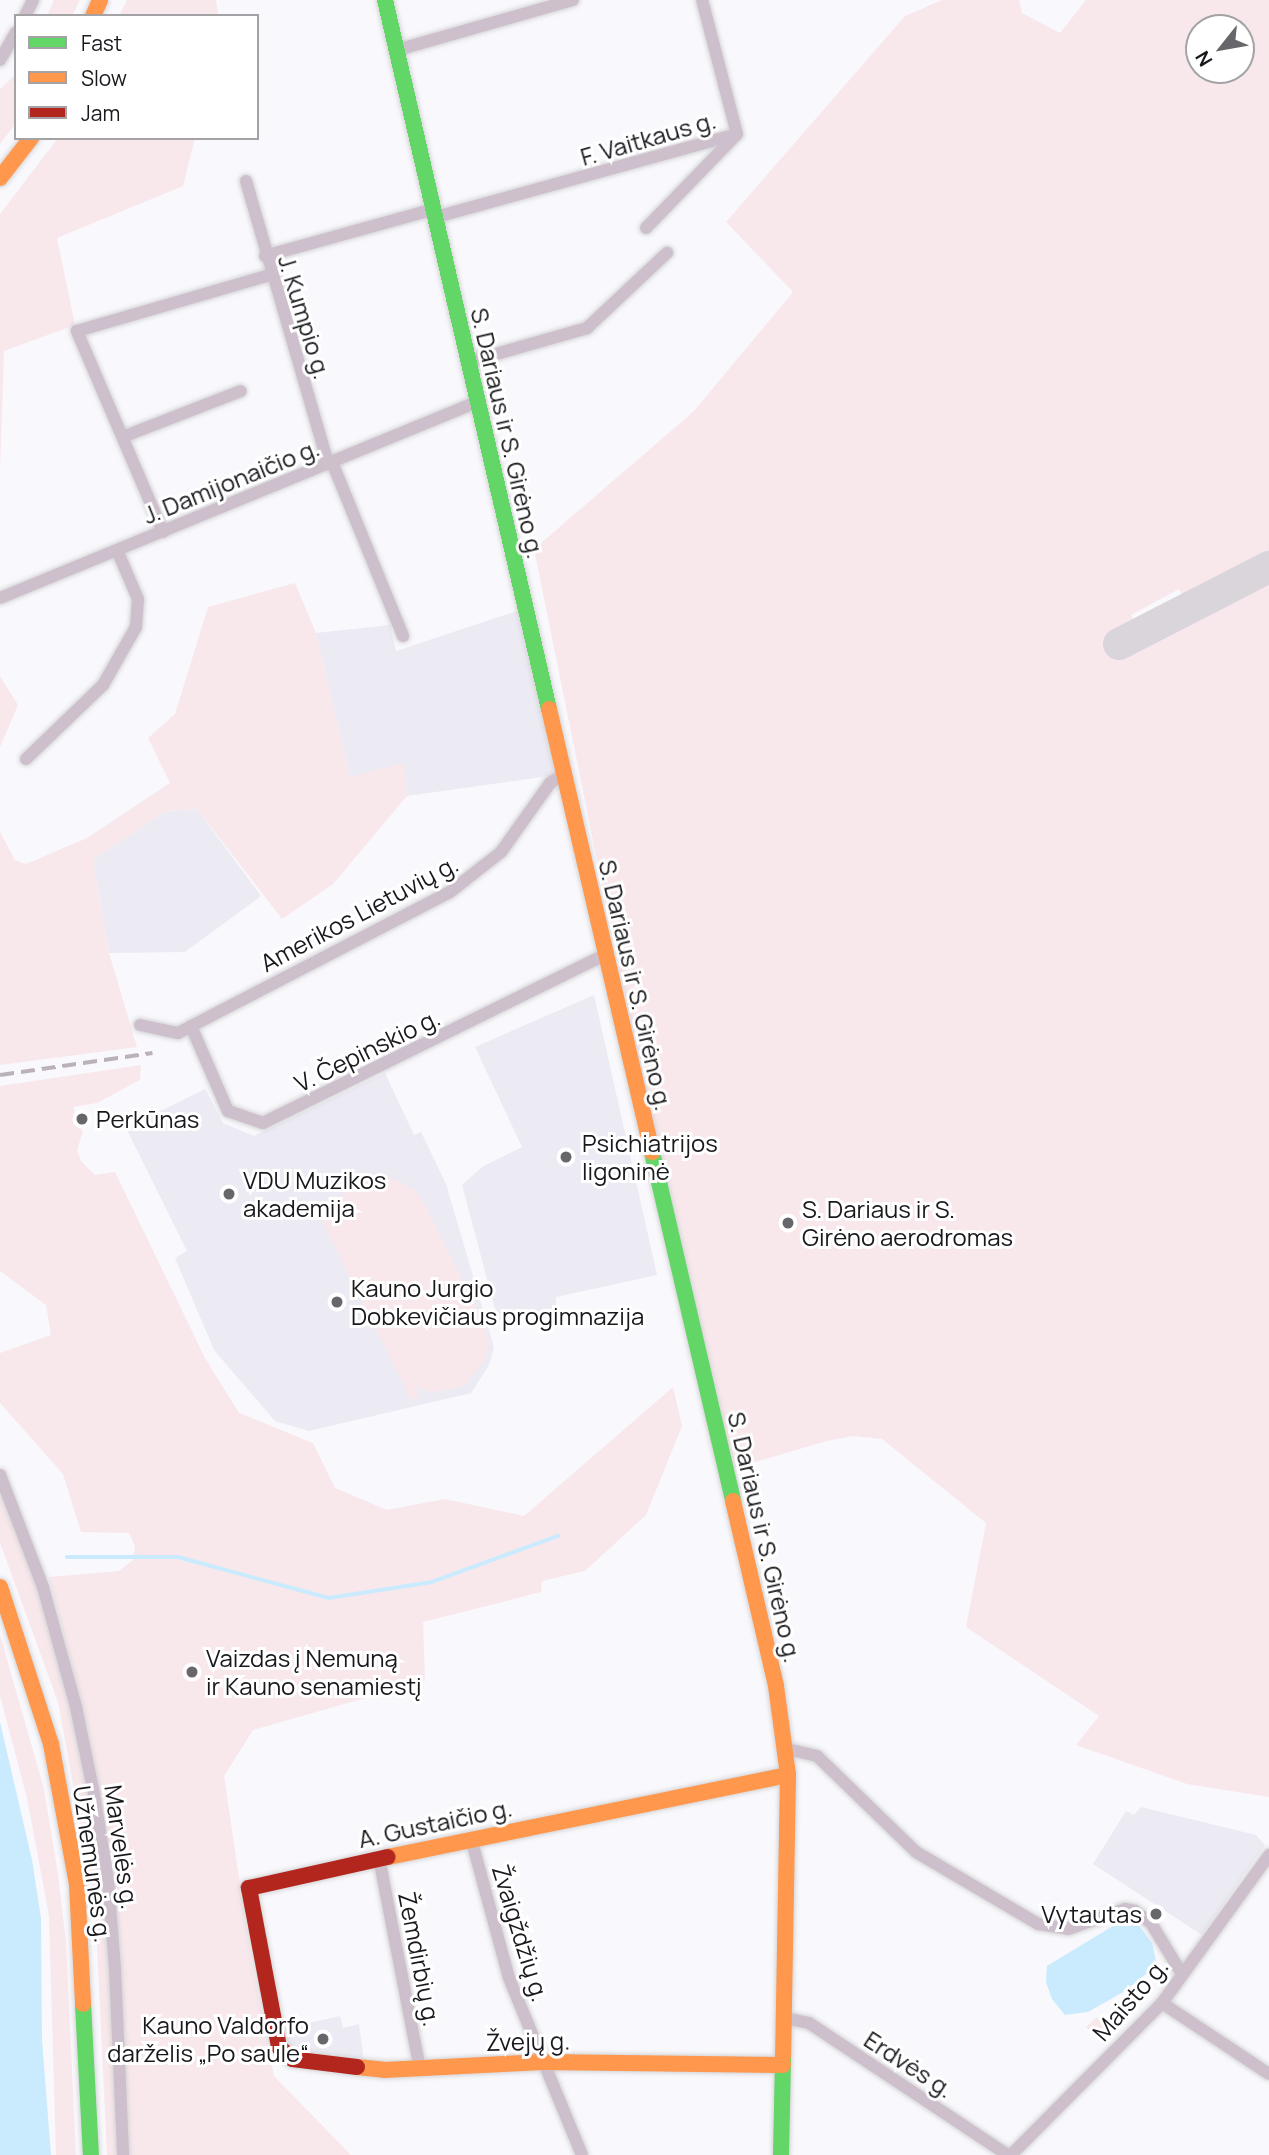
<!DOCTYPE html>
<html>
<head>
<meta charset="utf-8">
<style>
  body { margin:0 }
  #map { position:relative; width:1269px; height:2155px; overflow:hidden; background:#f9f8fc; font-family:Manrope,sans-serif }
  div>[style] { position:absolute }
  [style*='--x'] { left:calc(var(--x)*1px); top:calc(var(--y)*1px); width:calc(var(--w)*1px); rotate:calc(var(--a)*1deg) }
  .built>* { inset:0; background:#eceaf3 }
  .green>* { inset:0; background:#f8e8ec }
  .water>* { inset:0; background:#c9ebfd }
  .stream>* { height:3.5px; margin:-1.75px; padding:0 1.75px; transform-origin:1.75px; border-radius:1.75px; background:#c9ebfd }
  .taxiway>* { height:32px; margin:-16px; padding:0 16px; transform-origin:16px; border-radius:16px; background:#dad4db }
  .roads { filter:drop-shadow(0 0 2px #d5d5d7) drop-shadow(0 0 2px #d5d5d7) }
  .street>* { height:12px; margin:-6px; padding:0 6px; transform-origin:6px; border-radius:6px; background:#cdc0cc }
  .fast>* { height:16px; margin:-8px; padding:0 8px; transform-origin:8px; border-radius:8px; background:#63d668 }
  .slow>* { height:16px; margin:-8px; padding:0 8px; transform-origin:8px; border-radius:8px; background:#ff974d }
  .jam>* { height:16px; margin:-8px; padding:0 8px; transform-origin:8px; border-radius:8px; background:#b3261e }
  .rail>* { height:3.5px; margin-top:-1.75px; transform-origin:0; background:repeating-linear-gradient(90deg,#bab1ba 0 14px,transparent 0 21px) }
  .dots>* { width:19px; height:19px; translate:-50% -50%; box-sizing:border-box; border:4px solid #fff; border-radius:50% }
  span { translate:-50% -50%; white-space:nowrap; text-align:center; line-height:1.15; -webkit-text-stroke:6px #fff; paint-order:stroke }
  .street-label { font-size:24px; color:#19181d }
  .poi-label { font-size:24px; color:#19181d }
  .left { translate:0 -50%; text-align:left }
  .right { translate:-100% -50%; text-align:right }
  .legend { position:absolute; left:14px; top:14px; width:245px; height:126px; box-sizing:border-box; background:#fff; border:2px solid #a3a3a5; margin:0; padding:9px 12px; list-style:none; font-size:21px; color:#19181d }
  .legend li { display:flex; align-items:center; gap:14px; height:35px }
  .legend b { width:35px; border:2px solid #a3a3a5 }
  .north { position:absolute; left:1185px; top:14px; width:70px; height:70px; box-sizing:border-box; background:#fff; border:2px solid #a3a3a5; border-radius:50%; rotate:239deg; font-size:19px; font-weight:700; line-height:28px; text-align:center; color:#19181d }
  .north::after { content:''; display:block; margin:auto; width:24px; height:32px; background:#67666b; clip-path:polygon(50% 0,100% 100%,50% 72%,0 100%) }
</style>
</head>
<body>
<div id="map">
  <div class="built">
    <i style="clip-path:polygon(526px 608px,564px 774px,407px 796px,403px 764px,350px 778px,316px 633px,390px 625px,396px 651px)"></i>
    <i style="clip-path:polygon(197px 809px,261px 896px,185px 952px,109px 953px,93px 860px,166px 811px)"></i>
    <i style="clip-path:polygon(594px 995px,657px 1275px,556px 1297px,556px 1310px,498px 1320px,462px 1185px,482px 1167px,522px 1147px,475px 1047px)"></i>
    <i style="clip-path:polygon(385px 1073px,414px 1135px,421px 1132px,446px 1184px,494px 1347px,489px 1365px,471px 1393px,309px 1431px,275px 1421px,214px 1350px,175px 1258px,187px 1251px,126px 1128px,205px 1089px,223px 1123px,254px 1136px)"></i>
    <i style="clip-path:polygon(1141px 1807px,1256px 1835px,1265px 1845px,1202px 1935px,1093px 1864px,1126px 1811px,1134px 1815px)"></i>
    <i style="clip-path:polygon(340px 2016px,343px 2028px,359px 2024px,364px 2063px,286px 2049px,282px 2029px)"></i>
  </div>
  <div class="green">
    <i style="clip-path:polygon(54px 0,80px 0,72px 16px,47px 16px)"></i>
    <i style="clip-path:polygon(127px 0,216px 0,218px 16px,119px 16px)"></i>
    <i style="clip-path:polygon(evenodd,942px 0,1019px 0,1022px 13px,1060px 33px,1086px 0,1269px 0,1269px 554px,1184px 598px,1179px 589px,1131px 615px,1135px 624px,1112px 637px,1121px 654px,1269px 577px,1269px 1797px,1187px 1784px,1076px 1745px,1099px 1716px,966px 1627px,986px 1523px,882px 1439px,853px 1436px,827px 1441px,728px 1470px,627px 1008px,534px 549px,693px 412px,793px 292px,726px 222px,905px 16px,942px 0,1199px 28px,1241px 28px,1241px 70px,1199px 70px,1199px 28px)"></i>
    <i style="clip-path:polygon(16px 74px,16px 123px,0 144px,0 89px)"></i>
    <i style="clip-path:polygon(58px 138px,195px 138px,183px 186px,57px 238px,75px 325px,4px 351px,0 472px,0 214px)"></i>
    <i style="clip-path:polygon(295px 583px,316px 633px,350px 777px,404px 763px,407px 796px,333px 884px,282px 919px,197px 809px,166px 811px,93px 860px,109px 953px,137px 1047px,0 1065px,0 832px,15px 860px,26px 864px,87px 838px,170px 783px,148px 738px,175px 714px,208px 607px)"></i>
    <i style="clip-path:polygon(0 676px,18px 705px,0 747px)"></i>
    <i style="clip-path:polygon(141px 1065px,140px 1080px,97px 1103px,73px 1107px,83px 1132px,77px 1150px,81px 1161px,95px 1175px,115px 1172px,205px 1358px,239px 1413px,313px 1443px,335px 1488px,387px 1510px,445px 1499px,524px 1516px,673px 1387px,682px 1426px,646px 1515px,585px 1571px,542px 1581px,541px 1592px,423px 1622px,425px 1681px,253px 1730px,224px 1776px,250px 1952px,274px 2076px,351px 2155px,107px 2155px,95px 1905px,58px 1702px,0 1543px,0 1493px,78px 1692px,49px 1577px,119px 1571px,133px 1560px,135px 1546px,129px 1533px,81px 1532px,63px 1474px,0 1403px,0 1353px,51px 1335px,46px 1305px,0 1271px,0 1086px)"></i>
    <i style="clip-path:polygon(386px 1176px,415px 1190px,425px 1205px,484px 1323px,488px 1340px,486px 1359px,464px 1386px,433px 1393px,416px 1387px,419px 1396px,411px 1400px,322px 1221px,328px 1218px,333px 1228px,337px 1205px,346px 1191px,370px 1177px)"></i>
    <i style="clip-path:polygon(0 1635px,44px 1789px,58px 1874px,66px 1942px,76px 2155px,56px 2155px,49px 1916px,27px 1798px,0 1696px)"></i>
    <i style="clip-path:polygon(1097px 2017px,1114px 2036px,1104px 2045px,1086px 2027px)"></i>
  </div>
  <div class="water">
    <i style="clip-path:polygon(0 1722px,32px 1860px,41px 1918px,42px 2040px,51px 2155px,0 2155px)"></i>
    <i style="clip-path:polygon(1137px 1923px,1152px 1943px,1157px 1965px,1125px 1991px,1088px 2012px,1065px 2015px,1052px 1999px,1046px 1982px,1047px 1966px,1116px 1924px)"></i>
  </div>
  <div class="stream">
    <i style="--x:67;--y:1557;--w:111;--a:0"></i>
    <i style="--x:178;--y:1557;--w:156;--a:15.2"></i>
    <i style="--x:329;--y:1598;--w:104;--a:-8.8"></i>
    <i style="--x:432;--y:1582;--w:134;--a:-20.1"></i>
  </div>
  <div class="taxiway">
    <i style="--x:1119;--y:644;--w:169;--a:-27.2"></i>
  </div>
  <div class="roads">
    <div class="street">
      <i style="--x:25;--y:16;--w:18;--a:-63"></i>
      <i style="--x:397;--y:50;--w:183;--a:-15.9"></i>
      <i style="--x:0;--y:60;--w:32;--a:-60"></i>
      <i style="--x:246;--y:181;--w:295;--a:73.8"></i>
      <i style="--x:436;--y:217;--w:312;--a:-15.4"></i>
      <i style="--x:737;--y:134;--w:138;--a:-104.6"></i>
      <i style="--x:646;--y:228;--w:129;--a:-45.9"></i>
      <i style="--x:265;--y:256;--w:175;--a:-15.5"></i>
      <i style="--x:468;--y:362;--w:124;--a:-15.9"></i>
      <i style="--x:587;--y:328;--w:110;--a:-43.2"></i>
      <i style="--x:125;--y:436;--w:124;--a:-21.2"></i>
      <i style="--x:332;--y:462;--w:188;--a:67.8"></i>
      <i style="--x:163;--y:532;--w:219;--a:-113.2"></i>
      <i style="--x:77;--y:331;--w:201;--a:-16.2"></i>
      <i style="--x:0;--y:598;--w:516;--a:-22.34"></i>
      <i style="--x:26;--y:759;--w:107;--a:-43.9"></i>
      <i style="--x:103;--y:685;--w:67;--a:-60.4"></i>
      <i style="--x:136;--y:627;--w:28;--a:-86"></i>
      <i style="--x:138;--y:599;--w:53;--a:-113.2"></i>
      <i style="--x:140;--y:1025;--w:39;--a:12"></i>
      <i style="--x:178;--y:1033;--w:306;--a:-27.4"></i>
      <i style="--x:450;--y:892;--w:65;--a:-38.1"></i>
      <i style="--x:501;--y:852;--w:85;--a:-54.6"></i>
      <i style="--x:550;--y:783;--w:17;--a:-33"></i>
      <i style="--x:191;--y:1026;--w:93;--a:66.5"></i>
      <i style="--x:228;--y:1111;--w:37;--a:19"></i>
      <i style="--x:263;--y:1123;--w:382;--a:-26.2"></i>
      <i style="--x:0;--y:1475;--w:120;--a:69"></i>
      <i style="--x:43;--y:1587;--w:124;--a:74.6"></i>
      <i style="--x:76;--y:1707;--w:89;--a:78.3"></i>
      <i style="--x:94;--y:1794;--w:87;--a:80.8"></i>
      <i style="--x:108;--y:1880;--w:89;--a:85.5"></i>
      <i style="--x:115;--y:1969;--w:186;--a:87.5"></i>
      <i style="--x:787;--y:1749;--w:31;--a:13"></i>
      <i style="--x:817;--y:1756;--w:138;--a:44.1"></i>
      <i style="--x:916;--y:1852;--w:142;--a:30.5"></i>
      <i style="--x:1038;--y:1924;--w:30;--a:9"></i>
      <i style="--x:1068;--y:1929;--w:60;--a:-19.3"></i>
      <i style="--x:1125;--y:1909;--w:10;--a:11"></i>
      <i style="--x:1135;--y:1911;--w:20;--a:37"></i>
      <i style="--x:1151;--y:1923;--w:60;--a:58.7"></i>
      <i style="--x:471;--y:1838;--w:145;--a:74.8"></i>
      <i style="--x:509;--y:1978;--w:191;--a:67.6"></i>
      <i style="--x:379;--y:1858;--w:214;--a:79"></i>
      <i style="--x:1162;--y:2003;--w:128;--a:33.6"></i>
      <i style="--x:784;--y:2018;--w:25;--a:11"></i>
      <i style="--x:809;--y:2023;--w:239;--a:33.6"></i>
      <i style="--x:1011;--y:2155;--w:214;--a:-45.2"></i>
      <i style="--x:1162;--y:2003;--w:183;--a:-54.1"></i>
    </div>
    <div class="fast">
      <i style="--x:385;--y:0;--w:728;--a:76.98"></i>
      <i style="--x:652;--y:1152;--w:358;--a:76.9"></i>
      <i style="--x:83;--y:2004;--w:151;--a:87"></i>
      <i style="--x:781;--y:2155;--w:99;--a:-88.8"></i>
    </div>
    <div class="slow">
      <i style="--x:93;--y:16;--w:17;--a:-66"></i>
      <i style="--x:0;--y:178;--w:51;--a:-52.2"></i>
      <i style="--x:549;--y:709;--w:455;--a:76.9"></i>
      <i style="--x:733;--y:1501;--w:190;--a:76.9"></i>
      <i style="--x:776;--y:1686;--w:90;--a:82.3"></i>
      <i style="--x:788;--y:1775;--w:281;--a:91"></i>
      <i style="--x:0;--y:1587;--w:165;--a:72"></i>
      <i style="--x:51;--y:1744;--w:142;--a:79.5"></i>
      <i style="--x:77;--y:1884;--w:120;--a:87.1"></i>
      <i style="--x:388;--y:1857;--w:408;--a:-11.6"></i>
      <i style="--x:357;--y:2067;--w:27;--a:6"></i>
      <i style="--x:384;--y:2070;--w:159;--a:-2.9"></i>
      <i style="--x:543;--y:2062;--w:240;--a:0.7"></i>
    </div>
    <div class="jam">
      <i style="--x:357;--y:2067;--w:65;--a:-173"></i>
      <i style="--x:292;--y:2059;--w:18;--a:-137"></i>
      <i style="--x:279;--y:2047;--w:162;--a:-100.7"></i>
      <i style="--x:249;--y:1888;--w:142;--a:-12.6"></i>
    </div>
  </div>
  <div class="rail">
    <i style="--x:0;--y:1075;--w:154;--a:-8.2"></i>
  </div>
  <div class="dots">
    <i style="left:82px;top:1119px;background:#67666b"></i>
    <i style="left:566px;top:1157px;background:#67666b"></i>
    <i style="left:229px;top:1194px;background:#67666b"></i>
    <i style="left:788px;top:1223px;background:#67666b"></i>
    <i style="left:337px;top:1302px;background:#67666b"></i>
    <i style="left:192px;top:1672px;background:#67666b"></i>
    <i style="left:1156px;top:1914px;background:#67666b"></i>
    <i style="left:323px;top:2039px;background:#67666b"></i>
  </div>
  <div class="street-label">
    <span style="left:648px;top:138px;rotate:-16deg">F. Vaitkaus g.</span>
    <span style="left:305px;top:317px;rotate:73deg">J. Kumpio g.</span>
    <span style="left:508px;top:433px;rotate:77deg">S. Dariaus ir S. Girėno g.</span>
    <span style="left:231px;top:481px;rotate:-22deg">J. Damijonaičio g.</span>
    <span style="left:359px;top:913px;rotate:-28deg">Amerikos Lietuvių g.</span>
    <span style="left:636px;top:985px;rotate:77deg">S. Dariaus ir S. Girėno g.</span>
    <span style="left:367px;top:1050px;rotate:-26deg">V. Čepinskio g.</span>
    <span style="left:765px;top:1537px;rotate:77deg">S. Dariaus ir S. Girėno g.</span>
    <span style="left:435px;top:1823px;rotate:-12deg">A. Gustaičio g.</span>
    <span style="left:122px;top:1847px;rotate:82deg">Marvelės g.</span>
    <span style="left:93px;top:1864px;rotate:82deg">Užnemunės g.</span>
    <span style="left:521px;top:1933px;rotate:73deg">Žvaigždžių g.</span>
    <span style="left:420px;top:1959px;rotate:79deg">Žemdirbių g.</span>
    <span style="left:1130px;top:1999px;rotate:-49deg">Maisto g.</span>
    <span style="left:528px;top:2041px;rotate:-1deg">Žvejų g.</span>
    <span style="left:909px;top:2064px;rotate:33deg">Erdvės g.</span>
  </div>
  <div class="poi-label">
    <span class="left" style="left:96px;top:1119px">Perkūnas</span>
    <span class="left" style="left:582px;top:1157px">Psichiatrijos<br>ligoninė</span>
    <span class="left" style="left:243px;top:1194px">VDU Muzikos<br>akademija</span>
    <span class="left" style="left:802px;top:1223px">S. Dariaus ir S.<br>Girėno aerodromas</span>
    <span class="left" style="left:351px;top:1302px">Kauno Jurgio<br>Dobkevičiaus progimnazija</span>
    <span class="left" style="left:206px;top:1672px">Vaizdas į Nemuną<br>ir Kauno senamiestį</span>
    <span class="right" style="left:1142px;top:1914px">Vytautas</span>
    <span class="right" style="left:309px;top:2039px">Kauno Valdorfo<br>darželis „Po saule“</span>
  </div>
  <ul class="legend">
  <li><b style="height:9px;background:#63d668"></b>Fast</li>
  <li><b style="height:9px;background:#ff974d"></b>Slow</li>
  <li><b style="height:9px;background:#b3261e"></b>Jam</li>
  </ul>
  <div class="north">N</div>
</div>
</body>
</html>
